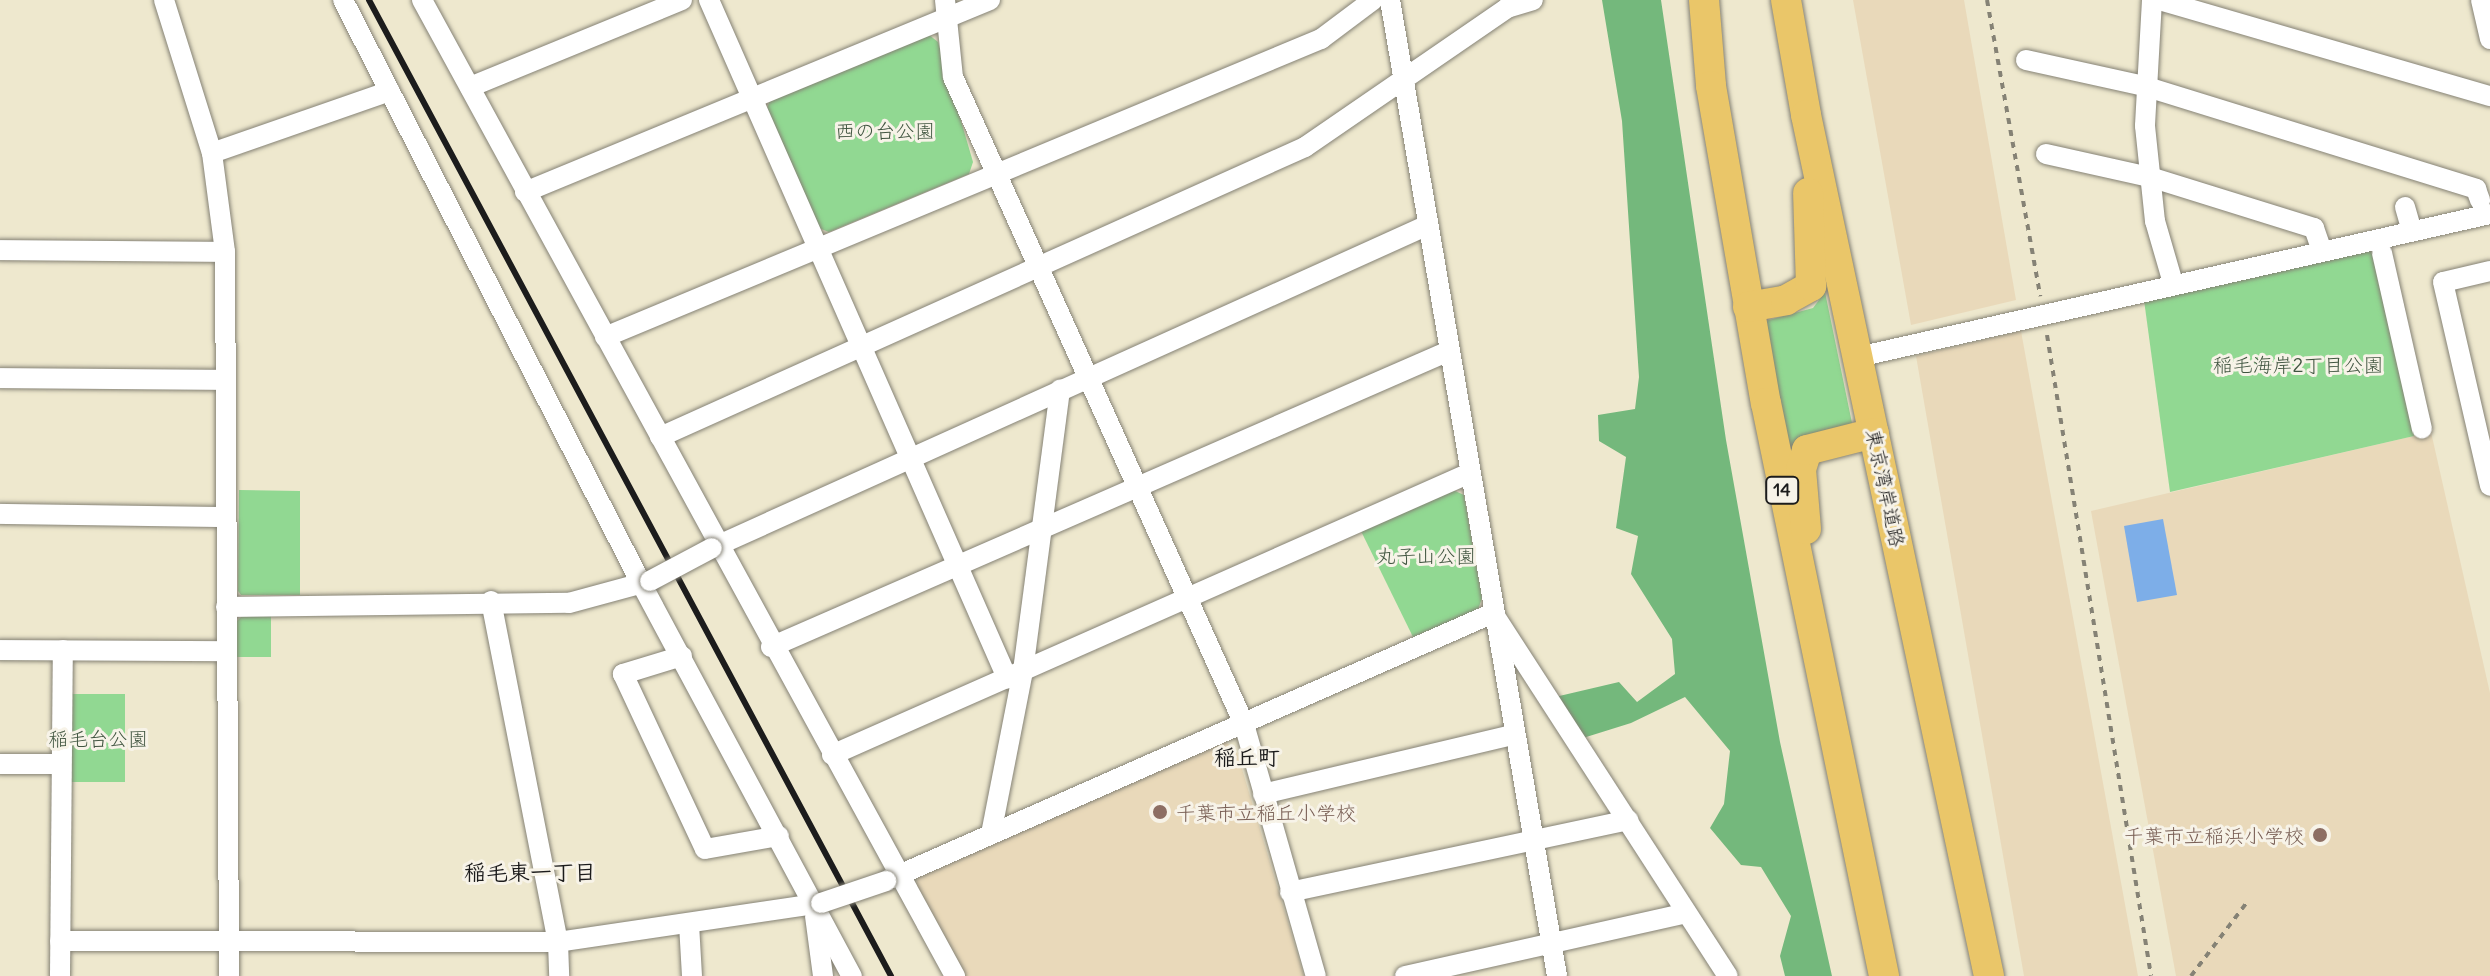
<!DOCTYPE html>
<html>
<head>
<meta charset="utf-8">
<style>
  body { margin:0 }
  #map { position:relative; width:2490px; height:976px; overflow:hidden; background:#eee8ce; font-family:Delius,"Klee One",sans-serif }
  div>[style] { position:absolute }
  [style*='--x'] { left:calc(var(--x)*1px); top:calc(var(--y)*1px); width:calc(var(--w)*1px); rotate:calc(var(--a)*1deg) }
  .built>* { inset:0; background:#e9d9ba }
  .green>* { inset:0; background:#91d892 }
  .forest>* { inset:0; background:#74b87c }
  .water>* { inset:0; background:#7daee8 }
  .path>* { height:4px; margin-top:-2px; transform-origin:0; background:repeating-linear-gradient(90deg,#858275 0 6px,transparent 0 12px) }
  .roads { filter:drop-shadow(0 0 2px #858275) drop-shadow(0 0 2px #858275) }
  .minor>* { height:20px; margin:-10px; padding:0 10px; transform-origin:10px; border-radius:10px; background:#fff }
  .highway>* { height:30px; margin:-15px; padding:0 15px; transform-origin:15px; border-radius:15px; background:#eac669 }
  .rail>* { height:6px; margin:-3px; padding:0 3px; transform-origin:3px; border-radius:3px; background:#1c1c1c }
  .bridges { filter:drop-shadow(0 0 2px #858275) drop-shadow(0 0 2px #858275) }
  .minor-bridge>* { height:20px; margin:-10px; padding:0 10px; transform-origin:10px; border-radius:10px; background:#fff }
  .dots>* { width:22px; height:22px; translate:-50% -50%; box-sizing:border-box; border:4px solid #f7f3e8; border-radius:50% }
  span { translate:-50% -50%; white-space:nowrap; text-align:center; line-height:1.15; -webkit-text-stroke:6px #f7f3e8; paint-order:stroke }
  .shield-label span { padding:2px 6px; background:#f7f3e8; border:2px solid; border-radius:6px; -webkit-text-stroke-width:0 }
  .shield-label { font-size:18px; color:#1c1c1c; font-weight:700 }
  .park-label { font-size:20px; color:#3f543f }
  .street-label { font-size:20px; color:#1c1c1c }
  .education-label { font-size:20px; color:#785e54 }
  .left { translate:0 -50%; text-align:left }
  .right { translate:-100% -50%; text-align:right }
  .neighbourhood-label { font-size:22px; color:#1c1c1c; font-weight:700 }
</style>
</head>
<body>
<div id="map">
  <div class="built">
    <i style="clip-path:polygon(1853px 0,1964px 0,2016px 300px,1911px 325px)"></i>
    <i style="clip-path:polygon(2021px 331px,2138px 976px,2024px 976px,1916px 356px)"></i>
    <i style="clip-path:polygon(2431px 432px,2490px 693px,2490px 976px,2176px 976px,2091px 511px)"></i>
    <i style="clip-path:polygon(1225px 742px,1236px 749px,1304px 976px,962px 976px,914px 890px,919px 876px)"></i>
  </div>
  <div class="green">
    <i style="clip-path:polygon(928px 34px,938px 42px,973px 162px,969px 174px,829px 232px,816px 227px,765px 114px,770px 100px)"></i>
    <i style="clip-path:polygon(2371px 247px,2414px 436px,2170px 492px,2144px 300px)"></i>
    <i style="clip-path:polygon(1825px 292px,1852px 423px,1790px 452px,1765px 321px,1813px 308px)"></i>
    <i style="clip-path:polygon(239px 490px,300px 491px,300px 595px,241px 595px,238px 591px)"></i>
    <i style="clip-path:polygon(1453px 490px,1464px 495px,1482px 598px,1478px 610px,1413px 637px,1359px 527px)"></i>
    <i style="clip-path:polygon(242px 616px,271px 616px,271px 657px,236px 657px,236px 622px)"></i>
    <i style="clip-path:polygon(71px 694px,125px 694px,125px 782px,71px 782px)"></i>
  </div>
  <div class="forest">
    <i style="clip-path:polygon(1602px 0,1661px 0,1726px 440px,1780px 742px,1832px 976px,1785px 976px,1780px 956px,1791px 916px,1761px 867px,1741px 865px,1710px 828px,1724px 804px,1730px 751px,1685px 697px,1631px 723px,1583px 738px,1555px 697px,1619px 682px,1637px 702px,1675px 674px,1672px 639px,1631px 574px,1638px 536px,1616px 528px,1626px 457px,1599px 441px,1598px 415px,1635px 409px,1639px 377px,1622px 121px)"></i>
  </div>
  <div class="water">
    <i style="clip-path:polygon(2163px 519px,2177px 595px,2137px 602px,2124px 526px)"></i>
  </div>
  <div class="path">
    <i style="--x:1987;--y:0;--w:301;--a:79.8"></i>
    <i style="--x:2047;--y:335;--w:649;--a:80.78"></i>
    <i style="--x:2191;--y:976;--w:94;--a:-52.8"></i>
  </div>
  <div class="roads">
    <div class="minor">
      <i style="--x:164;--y:0;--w:160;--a:72.6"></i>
      <i style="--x:212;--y:153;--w:100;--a:82.5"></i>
      <i style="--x:225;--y:252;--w:724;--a:89.68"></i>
      <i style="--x:343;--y:0;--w:657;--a:62.93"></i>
      <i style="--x:642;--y:585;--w:444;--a:61.8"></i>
      <i style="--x:422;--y:0;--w:1112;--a:61.36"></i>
      <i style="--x:709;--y:0;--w:741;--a:66.27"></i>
      <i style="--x:945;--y:0;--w:77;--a:84.1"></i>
      <i style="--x:953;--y:77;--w:709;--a:65.78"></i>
      <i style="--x:1244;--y:724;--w:262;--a:74.1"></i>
      <i style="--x:1390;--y:0;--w:990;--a:80.29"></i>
      <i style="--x:2152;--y:0;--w:126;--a:93.2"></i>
      <i style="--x:2145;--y:126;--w:96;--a:84"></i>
      <i style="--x:2155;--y:221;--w:65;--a:73.8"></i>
      <i style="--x:2159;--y:0;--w:345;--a:16.2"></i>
      <i style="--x:2481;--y:0;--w:40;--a:77"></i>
      <i style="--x:2026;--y:60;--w:121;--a:12.4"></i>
      <i style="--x:2144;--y:86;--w:348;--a:17.2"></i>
      <i style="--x:2476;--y:189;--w:12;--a:70"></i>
      <i style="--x:470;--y:87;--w:229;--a:-22.3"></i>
      <i style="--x:212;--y:153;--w:188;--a:-19.2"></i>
      <i style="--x:2046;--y:154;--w:107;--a:12.5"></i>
      <i style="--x:2150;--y:177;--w:172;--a:17.3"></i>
      <i style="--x:2314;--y:228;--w:24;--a:71"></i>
      <i style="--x:525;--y:192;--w:503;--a:-22.44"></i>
      <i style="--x:2405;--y:207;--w:25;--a:74"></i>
      <i style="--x:0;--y:250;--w:225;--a:0.5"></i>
      <i style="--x:2382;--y:253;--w:180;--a:77.2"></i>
      <i style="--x:2490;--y:271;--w:48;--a:166.8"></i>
      <i style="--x:2443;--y:282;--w:209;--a:77"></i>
      <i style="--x:605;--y:337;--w:776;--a:-22.6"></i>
      <i style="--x:1321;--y:39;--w:65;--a:-36.9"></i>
      <i style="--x:1858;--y:357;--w:648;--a:-12.75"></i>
      <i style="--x:0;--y:378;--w:226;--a:0.5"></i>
      <i style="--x:660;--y:437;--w:707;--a:-24.21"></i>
      <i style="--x:1305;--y:147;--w:245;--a:-34.5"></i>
      <i style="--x:1507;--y:8;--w:27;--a:-17"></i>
      <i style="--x:0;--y:514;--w:226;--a:0.8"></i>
      <i style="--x:712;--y:548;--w:785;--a:-24.28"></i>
      <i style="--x:491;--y:601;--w:348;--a:78.9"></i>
      <i style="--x:558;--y:942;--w:34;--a:88"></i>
      <i style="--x:226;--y:607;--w:343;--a:-0.7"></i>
      <i style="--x:569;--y:603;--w:84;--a:-15.2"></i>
      <i style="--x:771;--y:647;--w:740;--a:-23.59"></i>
      <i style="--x:0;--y:650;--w:226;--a:0.3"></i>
      <i style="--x:682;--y:656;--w:62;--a:163"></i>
      <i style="--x:623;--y:674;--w:193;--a:64.9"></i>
      <i style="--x:705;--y:849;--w:75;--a:-10"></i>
      <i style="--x:832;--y:755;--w:698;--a:-23.85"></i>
      <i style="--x:0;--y:764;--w:60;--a:0"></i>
      <i style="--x:1263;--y:794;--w:257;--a:-13.3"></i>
      <i style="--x:991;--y:834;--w:166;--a:-78.9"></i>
      <i style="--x:1023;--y:671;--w:284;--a:-82.5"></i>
      <i style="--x:890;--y:879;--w:659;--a:-23.8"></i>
      <i style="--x:1493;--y:613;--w:432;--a:57.1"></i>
      <i style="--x:1290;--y:892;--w:346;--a:-12"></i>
      <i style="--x:815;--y:916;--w:61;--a:82.4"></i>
      <i style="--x:689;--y:924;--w:52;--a:86.7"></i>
      <i style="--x:60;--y:941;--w:498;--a:0.1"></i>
      <i style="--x:558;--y:942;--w:266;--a:-8.4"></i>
      <i style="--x:60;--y:976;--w:326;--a:-89.5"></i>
      <i style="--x:1405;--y:976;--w:288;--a:-12.6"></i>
    </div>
    <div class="highway">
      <i style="--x:1704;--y:0;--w:86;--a:85.3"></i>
      <i style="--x:1711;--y:86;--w:322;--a:80.2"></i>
      <i style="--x:1766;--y:403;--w:585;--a:78.36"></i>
      <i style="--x:1786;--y:0;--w:117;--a:80.1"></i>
      <i style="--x:1806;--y:115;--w:880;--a:78"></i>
      <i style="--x:1748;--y:307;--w:39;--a:-10"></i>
      <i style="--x:1786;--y:300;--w:29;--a:-29"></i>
      <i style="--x:1811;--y:286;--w:93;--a:-91.8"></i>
      <i style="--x:1806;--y:529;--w:60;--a:-94.8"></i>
      <i style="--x:1801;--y:469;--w:20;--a:-72"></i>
      <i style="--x:1807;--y:450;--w:69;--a:-14.2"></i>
    </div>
  </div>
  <div class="rail">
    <i style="--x:369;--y:0;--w:1107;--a:61.86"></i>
  </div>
  <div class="bridges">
    <div class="minor-bridge">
      <i style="--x:650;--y:581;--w:70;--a:-28"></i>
      <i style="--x:821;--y:903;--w:69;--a:-18.7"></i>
    </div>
  </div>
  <div class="dots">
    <i style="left:1160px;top:812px;background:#8d6e63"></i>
    <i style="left:2320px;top:835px;background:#8d6e63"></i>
  </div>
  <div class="shield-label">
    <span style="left:1782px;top:490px">14</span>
  </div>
  <div class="park-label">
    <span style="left:885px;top:130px">西の台公園</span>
    <span style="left:2298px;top:364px">稲毛海岸2丁目公園</span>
    <span style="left:1426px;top:555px">丸子山公園</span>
    <span style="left:98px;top:738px">稲毛台公園</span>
  </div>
  <div class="street-label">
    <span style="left:1886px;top:488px;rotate:78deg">東京湾岸道路</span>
  </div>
  <div class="education-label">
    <span class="left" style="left:1176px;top:812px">千葉市立稲丘小学校</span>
    <span class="right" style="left:2304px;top:835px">千葉市立稲浜小学校</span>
  </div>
  <div class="neighbourhood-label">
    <span style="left:1247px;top:758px">稲丘町</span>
    <span style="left:530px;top:873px">稲毛東一丁目</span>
  </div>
</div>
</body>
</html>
